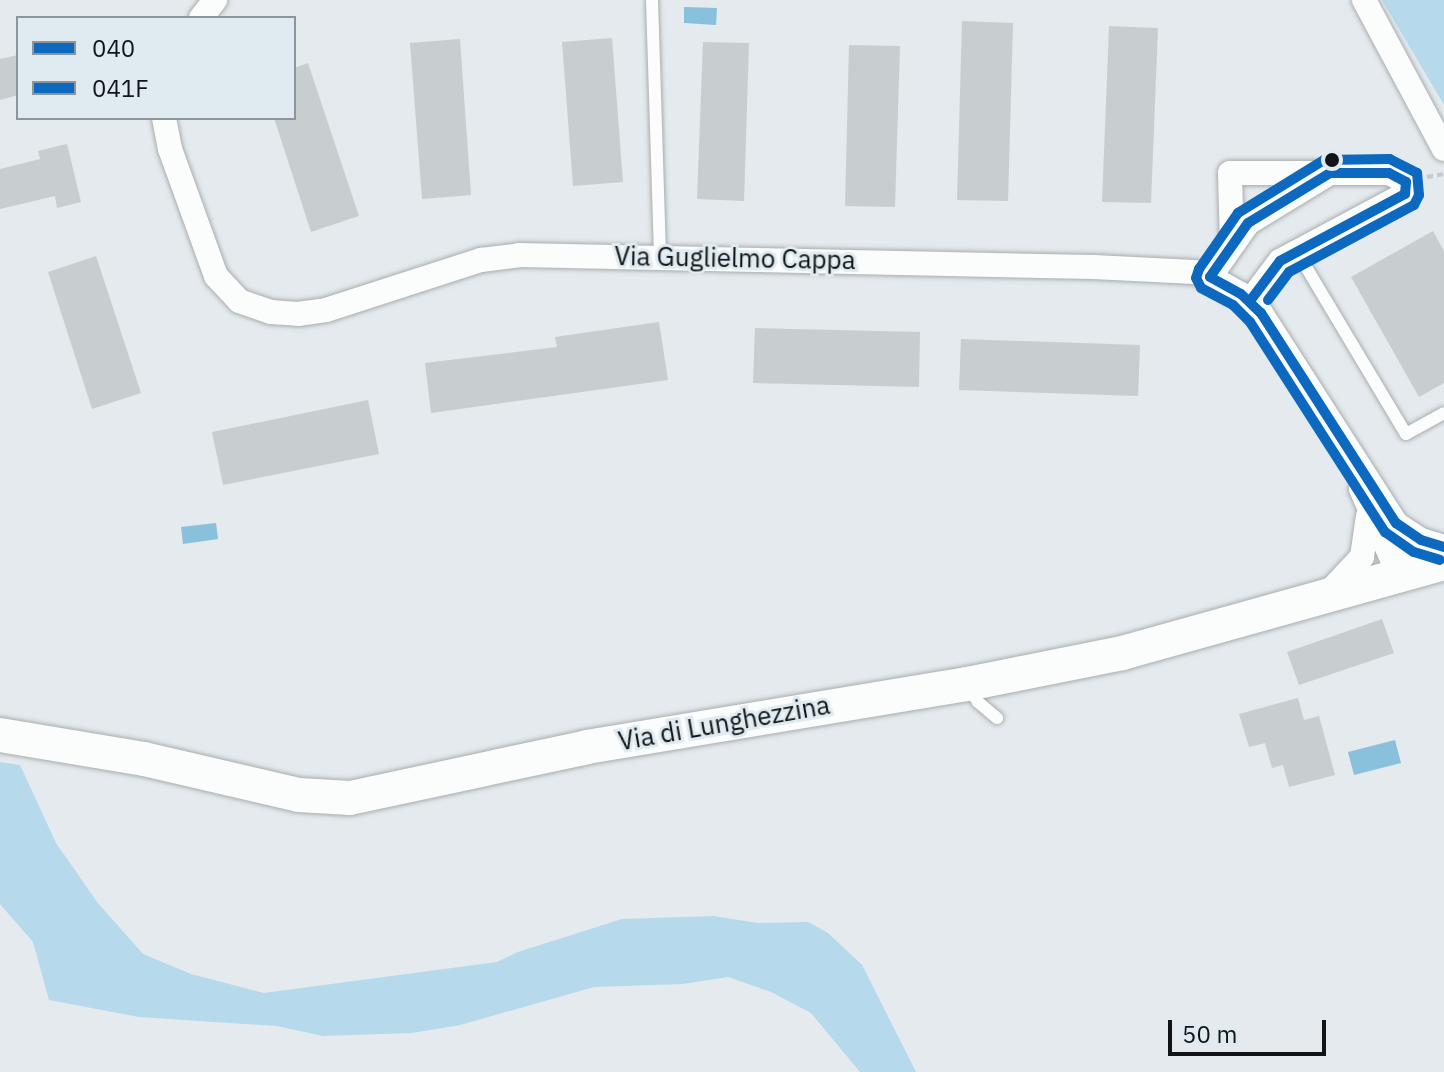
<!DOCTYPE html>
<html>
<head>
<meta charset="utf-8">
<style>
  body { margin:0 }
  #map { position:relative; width:1444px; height:1072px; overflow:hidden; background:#e4eaed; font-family:"IBM Plex Sans",sans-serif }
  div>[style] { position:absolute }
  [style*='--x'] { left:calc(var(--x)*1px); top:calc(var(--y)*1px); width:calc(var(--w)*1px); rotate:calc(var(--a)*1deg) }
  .green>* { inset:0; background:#b6d9eb }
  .water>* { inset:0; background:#89c0db }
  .building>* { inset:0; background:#c8cdcf }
  .path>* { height:4px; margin-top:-2px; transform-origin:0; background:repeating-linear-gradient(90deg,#c7c9ca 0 6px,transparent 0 10px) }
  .roads { filter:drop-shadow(0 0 2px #a9adaf) drop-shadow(0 0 2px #a9adaf) }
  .lane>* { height:12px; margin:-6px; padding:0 6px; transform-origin:6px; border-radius:6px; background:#fbfcfc }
  .street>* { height:24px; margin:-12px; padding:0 12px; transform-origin:12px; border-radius:12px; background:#fbfcfc }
  .secondary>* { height:34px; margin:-17px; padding:0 17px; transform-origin:17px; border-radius:17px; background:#fbfcfc }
  .bus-1>* { height:10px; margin:-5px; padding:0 5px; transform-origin:5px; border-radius:5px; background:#0c69bf }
  .bus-2>* { height:10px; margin:-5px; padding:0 5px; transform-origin:5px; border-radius:5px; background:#0c69bf }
  .dots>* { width:22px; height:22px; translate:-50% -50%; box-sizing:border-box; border:4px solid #e0ebf1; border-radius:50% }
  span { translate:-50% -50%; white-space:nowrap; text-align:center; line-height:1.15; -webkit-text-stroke:6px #e0ebf1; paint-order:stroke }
  .street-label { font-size:26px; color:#111517 }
  .legend { position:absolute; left:16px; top:16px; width:280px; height:104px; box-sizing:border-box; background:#e0ebf1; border:2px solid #8d959a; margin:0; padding:10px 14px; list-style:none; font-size:24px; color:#111517 }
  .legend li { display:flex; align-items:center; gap:16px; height:40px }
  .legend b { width:40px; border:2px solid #8d959a }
  .scale { position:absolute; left:1168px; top:1020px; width:158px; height:36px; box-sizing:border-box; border:4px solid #111517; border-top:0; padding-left:10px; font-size:24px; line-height:28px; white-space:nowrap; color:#111517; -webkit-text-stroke:6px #e0ebf1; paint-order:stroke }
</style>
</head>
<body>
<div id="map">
  <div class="green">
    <i style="clip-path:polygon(1382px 0,1444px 0,1444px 105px)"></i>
    <i style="clip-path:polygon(0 762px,20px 765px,56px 843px,97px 902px,143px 954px,191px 974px,264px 993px,497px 962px,518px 952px,622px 919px,713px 916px,758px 923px,808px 922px,828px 933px,862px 965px,916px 1072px,860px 1072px,811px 1013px,771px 992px,728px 977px,683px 984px,594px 987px,460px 1025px,412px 1033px,323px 1036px,277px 1026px,139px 1017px,49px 1000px,33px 942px,0 904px)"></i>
  </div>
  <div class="water">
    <i style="clip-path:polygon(684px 7px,717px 8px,716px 25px,684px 23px)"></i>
    <i style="clip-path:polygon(216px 523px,218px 539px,183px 544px,181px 527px)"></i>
    <i style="clip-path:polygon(1395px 740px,1401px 763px,1354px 775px,1348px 752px)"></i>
  </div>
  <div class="building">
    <i style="clip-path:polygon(962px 21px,1013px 23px,1008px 201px,957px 200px)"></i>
    <i style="clip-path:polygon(1109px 26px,1158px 28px,1151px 203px,1102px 202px)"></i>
    <i style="clip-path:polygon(612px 38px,623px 182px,573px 186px,562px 42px)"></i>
    <i style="clip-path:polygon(460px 39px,471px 195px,422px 199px,410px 43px)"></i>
    <i style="clip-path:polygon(703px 42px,749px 43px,744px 201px,697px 199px)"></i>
    <i style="clip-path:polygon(849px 45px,900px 46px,895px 207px,845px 206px)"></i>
    <i style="clip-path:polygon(18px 55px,18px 95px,0 100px,0 59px)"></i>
    <i style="clip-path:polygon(308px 63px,359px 216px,311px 232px,274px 118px,294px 118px,294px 68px)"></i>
    <i style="clip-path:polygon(67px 144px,81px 202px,57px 208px,55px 196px,0 209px,0 169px,40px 159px,38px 151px)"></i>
    <i style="clip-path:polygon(1433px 231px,1444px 251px,1444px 383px,1419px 397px,1351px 277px)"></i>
    <i style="clip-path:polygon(96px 256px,141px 393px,92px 409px,48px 272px)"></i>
    <i style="clip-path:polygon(659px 322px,668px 380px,431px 413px,425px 363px,557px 347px,555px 337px)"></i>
    <i style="clip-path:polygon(755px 328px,920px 332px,919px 387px,753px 383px)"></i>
    <i style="clip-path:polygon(961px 339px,1140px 345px,1138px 396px,959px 390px)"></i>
    <i style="clip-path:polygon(368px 400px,379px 454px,223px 485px,212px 432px)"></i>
    <i style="clip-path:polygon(1382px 619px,1394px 653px,1299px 685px,1287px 652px)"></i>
    <i style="clip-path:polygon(1298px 698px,1304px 720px,1319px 716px,1335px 775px,1289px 787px,1283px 765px,1272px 768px,1265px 743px,1249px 747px,1239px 714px)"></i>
  </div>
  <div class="path">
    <i style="--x:1427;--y:177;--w:17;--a:-10"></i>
  </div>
  <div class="roads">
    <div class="lane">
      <i style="--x:652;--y:0;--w:256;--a:88.2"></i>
      <i style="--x:1297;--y:252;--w:212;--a:59.1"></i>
      <i style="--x:1406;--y:434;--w:43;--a:-28.9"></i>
      <i style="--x:968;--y:685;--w:20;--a:60"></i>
      <i style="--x:978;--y:702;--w:25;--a:40"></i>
    </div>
    <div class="street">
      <i style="--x:1364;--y:0;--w:169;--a:61.8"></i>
      <i style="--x:201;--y:18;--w:23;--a:-52"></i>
      <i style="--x:164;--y:118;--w:32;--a:79"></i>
      <i style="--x:170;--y:149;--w:135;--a:70.1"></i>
      <i style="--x:216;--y:276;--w:34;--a:47"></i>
      <i style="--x:239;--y:301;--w:34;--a:19"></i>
      <i style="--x:271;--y:312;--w:27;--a:4"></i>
      <i style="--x:298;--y:314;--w:28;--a:-8"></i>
      <i style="--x:326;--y:310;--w:163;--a:-17.9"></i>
      <i style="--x:481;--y:260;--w:38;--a:-7"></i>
      <i style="--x:519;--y:255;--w:575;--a:1.2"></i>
      <i style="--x:1094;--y:267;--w:100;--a:2.9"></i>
      <i style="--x:1194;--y:272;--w:17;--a:17"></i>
      <i style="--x:1210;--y:277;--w:35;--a:29"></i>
      <i style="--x:1241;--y:294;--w:28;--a:44"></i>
      <i style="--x:1261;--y:313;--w:250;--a:57.3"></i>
      <i style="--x:1396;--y:523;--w:52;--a:63.9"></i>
      <i style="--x:1232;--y:245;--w:72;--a:-91.6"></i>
      <i style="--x:1230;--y:173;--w:159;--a:0"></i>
      <i style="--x:1389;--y:173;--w:19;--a:28"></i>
      <i style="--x:1406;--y:182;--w:12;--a:95"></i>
      <i style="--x:1405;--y:194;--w:142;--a:151.8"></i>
      <i style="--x:1280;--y:261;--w:50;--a:126.9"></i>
      <i style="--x:1210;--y:277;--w:66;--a:-54.9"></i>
      <i style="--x:1248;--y:223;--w:96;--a:-31.4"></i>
      <i style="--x:1361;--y:489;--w:94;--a:66.2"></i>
      <i style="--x:1398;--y:525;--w:27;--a:33"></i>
      <i style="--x:1421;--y:540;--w:24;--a:17"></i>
      <i style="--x:1329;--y:592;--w:48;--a:-46.7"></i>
      <i style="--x:1362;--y:557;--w:41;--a:-81.7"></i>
    </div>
    <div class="secondary">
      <i style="--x:0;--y:735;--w:146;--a:9.5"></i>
      <i style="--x:144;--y:759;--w:159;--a:13.1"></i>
      <i style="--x:299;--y:795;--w:51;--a:3.4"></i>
      <i style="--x:350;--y:798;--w:242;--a:-12.1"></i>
      <i style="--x:587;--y:747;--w:385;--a:-9.4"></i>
      <i style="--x:967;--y:684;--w:158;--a:-11.3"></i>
      <i style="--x:1122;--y:653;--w:334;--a:-15.6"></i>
    </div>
  </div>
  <div class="bus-1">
    <i style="--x:1250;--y:301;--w:50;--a:-53.1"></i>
    <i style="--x:1280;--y:261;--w:142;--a:-28.2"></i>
    <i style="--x:1405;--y:194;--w:12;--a:-85"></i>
    <i style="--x:1406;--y:182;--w:19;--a:-152"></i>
    <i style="--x:1389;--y:173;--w:59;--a:180"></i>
    <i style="--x:1330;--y:173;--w:96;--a:148.6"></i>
    <i style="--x:1248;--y:223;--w:66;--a:125.1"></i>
    <i style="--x:1210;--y:277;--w:35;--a:29"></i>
    <i style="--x:1241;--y:294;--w:28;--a:44"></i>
    <i style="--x:1261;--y:313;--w:250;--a:57.3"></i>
    <i style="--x:1396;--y:523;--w:30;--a:34"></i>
    <i style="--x:1421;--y:540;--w:24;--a:17"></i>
  </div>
  <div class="bus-2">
    <i style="--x:1268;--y:300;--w:35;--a:-53"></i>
    <i style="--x:1289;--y:272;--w:142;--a:-28.2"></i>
    <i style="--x:1414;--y:205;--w:11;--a:-63"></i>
    <i style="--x:1419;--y:195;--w:22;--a:-95"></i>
    <i style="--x:1417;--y:173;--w:30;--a:-153"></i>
    <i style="--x:1390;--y:159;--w:66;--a:179.1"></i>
    <i style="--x:1324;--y:160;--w:101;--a:148.4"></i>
    <i style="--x:1238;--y:213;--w:68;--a:124.9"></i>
    <i style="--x:1199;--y:269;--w:9;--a:108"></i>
    <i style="--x:1196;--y:278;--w:11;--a:63"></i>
    <i style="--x:1201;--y:288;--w:36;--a:28"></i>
    <i style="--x:1233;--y:305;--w:24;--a:45"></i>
    <i style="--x:1250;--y:322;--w:250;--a:57.3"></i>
    <i style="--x:1385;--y:532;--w:35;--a:35"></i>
    <i style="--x:1414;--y:552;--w:27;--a:17"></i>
  </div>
  <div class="dots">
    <i style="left:1332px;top:160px;background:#111517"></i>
  </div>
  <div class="street-label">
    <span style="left:735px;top:258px;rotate:1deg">Via Guglielmo Cappa</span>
    <span style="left:724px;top:723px;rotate:-10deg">Via di Lunghezzina</span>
  </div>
  <ul class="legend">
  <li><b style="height:10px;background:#0c69bf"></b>040</li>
  <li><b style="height:10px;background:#0c69bf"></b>041F</li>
  </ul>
  <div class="scale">50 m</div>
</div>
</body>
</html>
